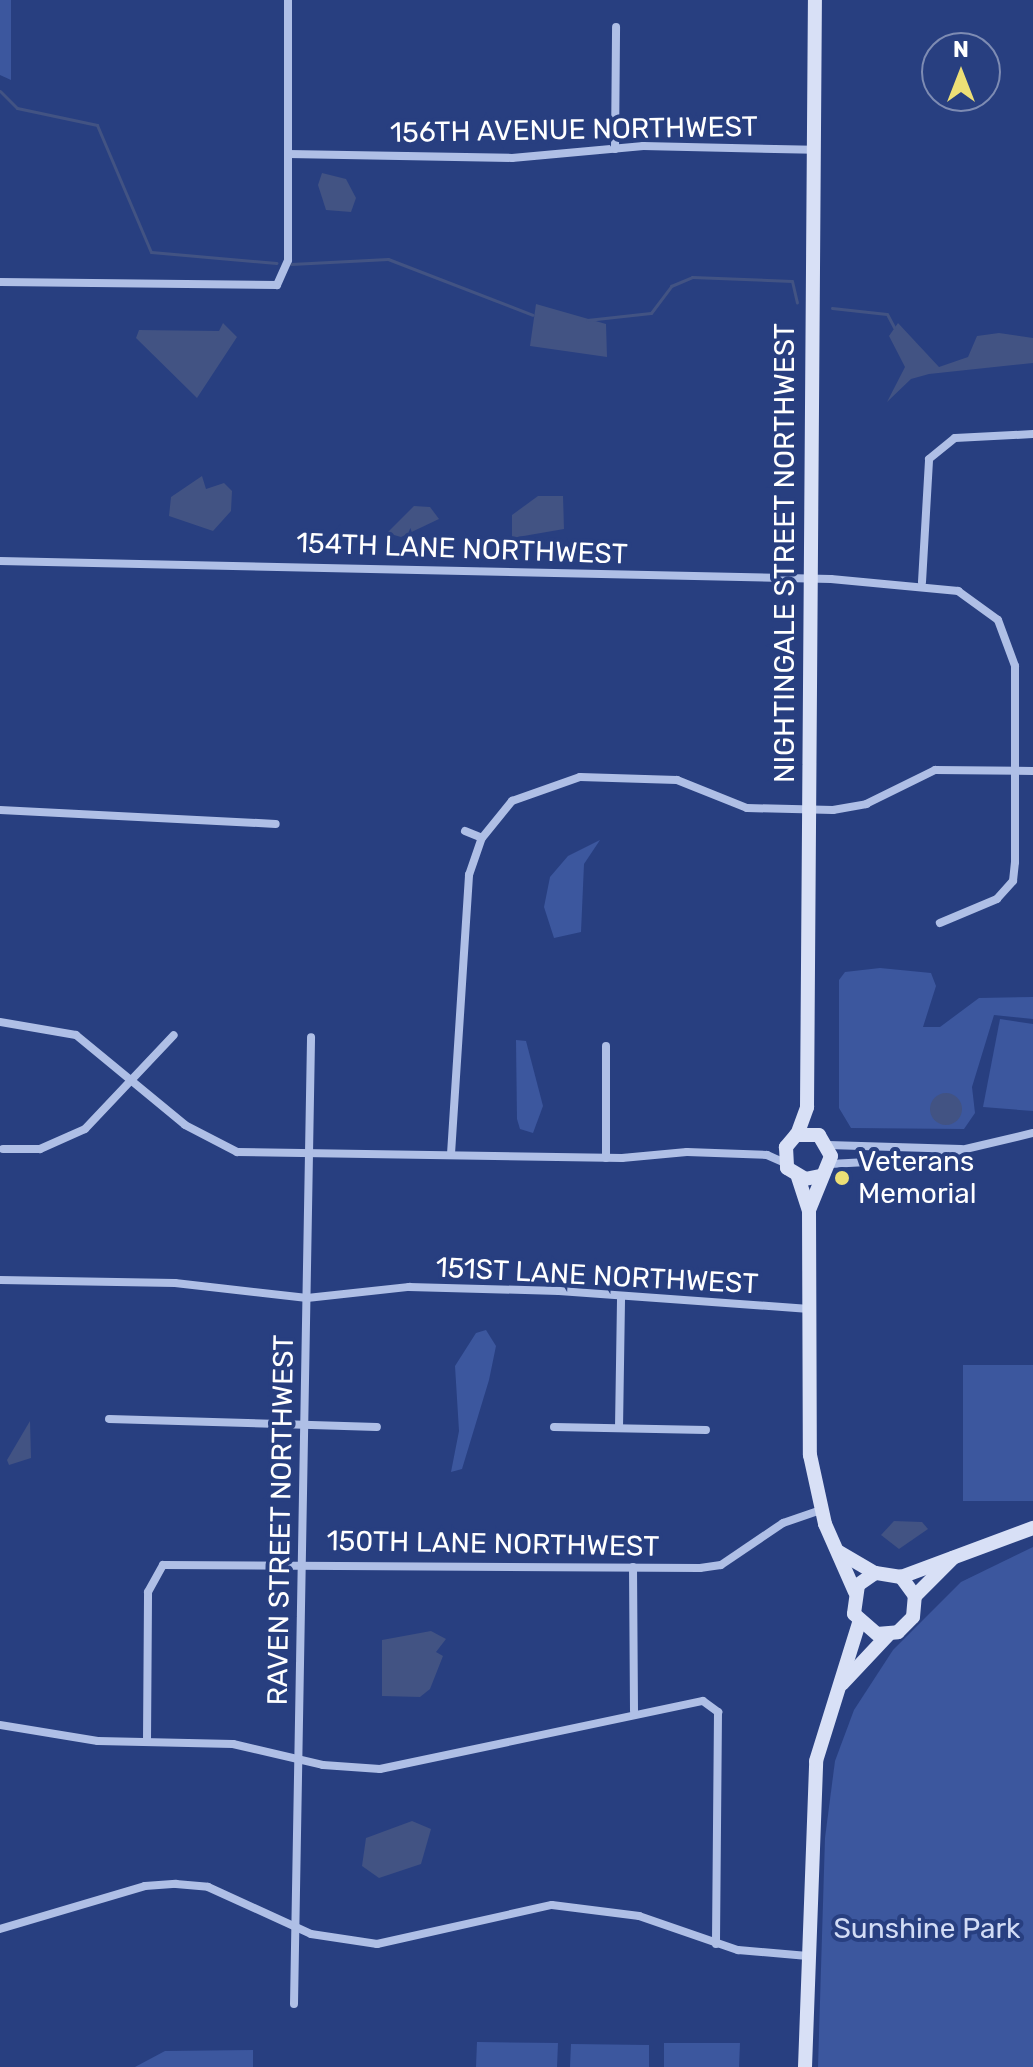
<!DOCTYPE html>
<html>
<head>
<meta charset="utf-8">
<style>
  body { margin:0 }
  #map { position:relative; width:1033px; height:2067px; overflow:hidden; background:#283f80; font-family:Rubik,sans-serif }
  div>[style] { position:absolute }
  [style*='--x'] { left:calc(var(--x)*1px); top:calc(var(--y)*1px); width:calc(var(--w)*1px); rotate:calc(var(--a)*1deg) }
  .green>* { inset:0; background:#3c579e }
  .water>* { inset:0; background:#425383 }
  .round { border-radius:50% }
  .stream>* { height:3px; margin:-1.5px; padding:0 1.5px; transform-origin:1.5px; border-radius:1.5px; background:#425383 }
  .street>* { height:8px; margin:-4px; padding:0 4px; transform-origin:4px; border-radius:4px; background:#afbfe6 }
  .secondary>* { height:14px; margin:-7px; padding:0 7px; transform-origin:7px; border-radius:7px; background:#d8e0f6 }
  .dots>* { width:22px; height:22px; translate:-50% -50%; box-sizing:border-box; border:4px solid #283f80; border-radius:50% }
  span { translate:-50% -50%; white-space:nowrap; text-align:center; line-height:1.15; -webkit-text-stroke:8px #283f80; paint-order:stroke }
  .street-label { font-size:28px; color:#fff }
  .poi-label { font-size:28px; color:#fff }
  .left { translate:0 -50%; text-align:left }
  .park-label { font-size:28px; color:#d2dcf5 }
  .north { position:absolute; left:921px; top:32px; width:80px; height:80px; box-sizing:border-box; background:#283f80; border:2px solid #7e8cb3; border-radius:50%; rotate:0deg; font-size:22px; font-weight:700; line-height:32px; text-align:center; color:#fff }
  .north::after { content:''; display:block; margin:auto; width:28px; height:36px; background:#eddf76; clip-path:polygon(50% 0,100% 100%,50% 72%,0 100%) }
</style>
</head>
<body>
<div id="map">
  <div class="green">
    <i style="clip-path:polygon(0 0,11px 0,11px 80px,0 75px)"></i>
    <i style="clip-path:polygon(600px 840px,584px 864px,581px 932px,554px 938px,544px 907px,550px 877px,568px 856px)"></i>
    <i style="clip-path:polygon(880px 968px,931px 973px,936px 986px,923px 1027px,940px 1027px,979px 998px,1033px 997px,1033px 1019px,994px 1015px,972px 1087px,975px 1113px,964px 1129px,851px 1128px,839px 1108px,839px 980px,845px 972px)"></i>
    <i style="clip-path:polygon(1000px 1019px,1033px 1024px,1033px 1111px,983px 1107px)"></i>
    <i style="clip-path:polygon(516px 1040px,526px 1041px,543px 1106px,533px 1133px,520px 1129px,517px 1119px)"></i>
    <i style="clip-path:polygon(486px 1330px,496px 1346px,489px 1380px,462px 1469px,451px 1472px,459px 1431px,455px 1366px,476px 1333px)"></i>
    <i style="clip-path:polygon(963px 1365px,1033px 1365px,1033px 1501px,963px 1501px)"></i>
    <i style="clip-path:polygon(1033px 1547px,1033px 2067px,818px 2067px,825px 1838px,835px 1761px,854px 1710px,893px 1650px,961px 1582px)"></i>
    <i style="clip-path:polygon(477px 2042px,558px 2043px,557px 2067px,476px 2067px)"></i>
    <i style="clip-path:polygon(664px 2043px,740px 2043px,739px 2067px,664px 2067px)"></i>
    <i style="clip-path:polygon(571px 2044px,649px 2045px,649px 2067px,570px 2067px)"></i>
    <i style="clip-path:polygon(253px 2050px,253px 2067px,135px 2067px,165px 2051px)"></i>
  </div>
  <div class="water">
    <i style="clip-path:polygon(322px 173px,346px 179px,356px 198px,351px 212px,326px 210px,318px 185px)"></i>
    <i style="clip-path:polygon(536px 304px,606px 324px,607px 357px,530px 346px)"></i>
    <i style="clip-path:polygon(223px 323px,237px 337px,197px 398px,136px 338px,139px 330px,219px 331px)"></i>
    <i style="clip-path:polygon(898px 323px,939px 367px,968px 357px,977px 336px,999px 333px,1033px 338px,1033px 363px,929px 374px,911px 379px,887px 402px,905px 367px,889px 336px)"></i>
    <i style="clip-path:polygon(202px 476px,206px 489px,224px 483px,232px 491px,231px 511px,213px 531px,169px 516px,171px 497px)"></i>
    <i style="clip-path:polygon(538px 496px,563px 496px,564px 529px,512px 538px,512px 515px)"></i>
    <i style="clip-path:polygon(414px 506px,430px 507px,439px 519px,401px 537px,387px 533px)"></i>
    <i class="round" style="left:930px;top:1093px;width:32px;height:32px"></i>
    <i style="clip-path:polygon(30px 1421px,31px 1458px,9px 1465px,7px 1460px)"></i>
    <i style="clip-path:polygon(894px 1521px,922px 1522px,928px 1529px,899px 1549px,881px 1535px)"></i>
    <i style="clip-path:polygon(431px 1631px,446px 1639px,436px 1652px,443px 1656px,430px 1689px,420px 1697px,382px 1696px,382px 1640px)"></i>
    <i style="clip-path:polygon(412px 1821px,431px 1829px,421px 1864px,379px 1878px,362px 1866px,366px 1838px)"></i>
  </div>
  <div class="stream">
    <i style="--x:0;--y:91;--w:24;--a:45"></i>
    <i style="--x:17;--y:108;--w:82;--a:12"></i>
    <i style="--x:97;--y:125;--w:138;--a:67"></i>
    <i style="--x:151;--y:252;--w:126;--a:5"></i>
    <i style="--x:291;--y:264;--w:97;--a:-3"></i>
    <i style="--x:388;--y:259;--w:155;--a:21.1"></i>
    <i style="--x:832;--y:308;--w:55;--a:6.2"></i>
    <i style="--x:887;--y:314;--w:15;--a:62"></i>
    <i style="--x:587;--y:320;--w:64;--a:-6.2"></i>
    <i style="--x:651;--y:313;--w:34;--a:-53"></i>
    <i style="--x:671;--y:286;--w:23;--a:-23"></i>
    <i style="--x:692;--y:277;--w:100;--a:2.3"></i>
    <i style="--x:792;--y:281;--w:22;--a:77"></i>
  </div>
  <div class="street">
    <i style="--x:615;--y:149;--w:122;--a:-89.5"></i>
    <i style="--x:288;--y:154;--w:224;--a:1"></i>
    <i style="--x:512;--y:158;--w:132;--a:-5.2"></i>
    <i style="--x:643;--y:146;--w:170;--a:1.3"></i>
    <i style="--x:0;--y:282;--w:277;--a:0.6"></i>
    <i style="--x:277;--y:285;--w:27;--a:-66"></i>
    <i style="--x:288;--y:260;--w:260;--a:-90"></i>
    <i style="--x:0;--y:561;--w:831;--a:1.24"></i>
    <i style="--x:831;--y:579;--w:128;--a:5.4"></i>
    <i style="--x:958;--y:591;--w:49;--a:35.9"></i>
    <i style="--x:998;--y:620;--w:49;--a:69.7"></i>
    <i style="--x:1015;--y:666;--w:196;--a:90"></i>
    <i style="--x:1015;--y:862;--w:19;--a:96"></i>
    <i style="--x:1013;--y:881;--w:24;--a:132"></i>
    <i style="--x:997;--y:899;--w:62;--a:157.2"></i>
    <i style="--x:922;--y:582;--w:123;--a:-86.7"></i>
    <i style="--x:929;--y:459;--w:33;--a:-39"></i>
    <i style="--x:955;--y:438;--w:78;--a:-2.9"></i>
    <i style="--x:0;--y:810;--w:276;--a:2.9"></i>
    <i style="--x:465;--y:831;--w:18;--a:22"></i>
    <i style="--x:0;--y:1022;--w:77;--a:9.7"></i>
    <i style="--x:76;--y:1035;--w:141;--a:39.5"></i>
    <i style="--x:185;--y:1125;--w:59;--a:27.4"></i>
    <i style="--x:237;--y:1152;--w:385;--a:0.9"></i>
    <i style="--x:622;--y:1158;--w:65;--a:-5.3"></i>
    <i style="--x:687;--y:1152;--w:80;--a:2.1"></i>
    <i style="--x:767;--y:1155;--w:20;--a:24"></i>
    <i style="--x:606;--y:1046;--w:112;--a:90"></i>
    <i style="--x:828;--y:1145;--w:133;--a:1.7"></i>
    <i style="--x:3;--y:1149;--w:37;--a:0"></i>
    <i style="--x:40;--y:1149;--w:49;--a:-24"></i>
    <i style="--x:85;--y:1129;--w:129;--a:-46.6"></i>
    <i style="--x:451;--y:1154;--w:280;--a:-86.3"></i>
    <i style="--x:469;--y:875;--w:39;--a:-71"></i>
    <i style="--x:482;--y:838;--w:48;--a:-51"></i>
    <i style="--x:512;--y:801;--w:72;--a:-19.4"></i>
    <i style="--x:580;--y:777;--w:97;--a:1.8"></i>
    <i style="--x:677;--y:780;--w:75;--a:21.8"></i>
    <i style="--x:747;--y:808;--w:86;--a:1.3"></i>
    <i style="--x:833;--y:810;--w:34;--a:-10"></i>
    <i style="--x:866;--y:804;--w:77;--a:-26.2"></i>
    <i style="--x:935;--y:770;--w:98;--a:0.6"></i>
    <i style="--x:830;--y:1164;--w:93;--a:-3.1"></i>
    <i style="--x:923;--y:1159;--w:113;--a:-13.3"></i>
    <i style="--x:0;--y:1280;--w:175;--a:1"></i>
    <i style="--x:175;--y:1283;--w:133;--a:6.5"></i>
    <i style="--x:307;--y:1298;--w:103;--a:-6.2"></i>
    <i style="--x:409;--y:1287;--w:150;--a:1.5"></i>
    <i style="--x:559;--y:1291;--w:251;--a:4.1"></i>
    <i style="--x:109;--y:1419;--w:268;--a:1.7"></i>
    <i style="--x:554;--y:1427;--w:152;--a:1.1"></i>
    <i style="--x:619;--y:1428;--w:130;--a:-89.1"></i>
    <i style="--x:633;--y:1567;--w:144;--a:89.6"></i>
    <i style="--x:0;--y:1725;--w:99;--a:9.3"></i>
    <i style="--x:98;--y:1741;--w:135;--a:1.3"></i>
    <i style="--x:233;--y:1744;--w:92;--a:13.1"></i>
    <i style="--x:323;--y:1765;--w:57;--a:4"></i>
    <i style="--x:380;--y:1769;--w:330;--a:-11.9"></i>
    <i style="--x:703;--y:1701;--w:19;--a:36"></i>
    <i style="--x:718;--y:1712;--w:232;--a:90.5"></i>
    <i style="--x:147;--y:1741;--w:149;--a:-89.6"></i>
    <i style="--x:148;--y:1592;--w:31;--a:-61"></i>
    <i style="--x:163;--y:1565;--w:537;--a:0.32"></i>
    <i style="--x:700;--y:1568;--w:21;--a:-8"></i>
    <i style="--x:721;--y:1565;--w:75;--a:-34.1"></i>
    <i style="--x:783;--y:1523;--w:40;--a:-18.9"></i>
    <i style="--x:0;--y:1929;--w:151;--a:-16.5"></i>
    <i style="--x:145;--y:1886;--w:31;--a:-4"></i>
    <i style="--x:176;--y:1884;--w:32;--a:5"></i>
    <i style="--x:208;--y:1887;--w:113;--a:24.5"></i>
    <i style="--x:311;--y:1934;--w:67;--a:8.6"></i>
    <i style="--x:377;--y:1944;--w:179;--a:-12.6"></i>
    <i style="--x:552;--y:1905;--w:88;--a:7.2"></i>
    <i style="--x:639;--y:1916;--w:105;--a:19"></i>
    <i style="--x:738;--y:1950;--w:70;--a:4.9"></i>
    <i style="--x:294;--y:2004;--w:967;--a:-88.99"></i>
  </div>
  <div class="secondary">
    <i style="--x:797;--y:1135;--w:30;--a:-70"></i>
    <i style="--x:807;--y:1107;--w:1107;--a:-89.59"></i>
    <i style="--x:798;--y:1177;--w:35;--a:72"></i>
    <i style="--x:809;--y:1210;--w:245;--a:89.8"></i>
    <i style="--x:810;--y:1455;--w:71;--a:77.7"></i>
    <i style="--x:825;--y:1524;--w:74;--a:66.2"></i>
    <i style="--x:809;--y:1210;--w:58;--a:-67.8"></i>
    <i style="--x:831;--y:1156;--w:24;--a:-120"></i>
    <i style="--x:819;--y:1135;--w:23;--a:180"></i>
    <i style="--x:796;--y:1135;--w:16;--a:130"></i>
    <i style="--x:786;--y:1147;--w:21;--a:87"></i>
    <i style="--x:787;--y:1168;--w:21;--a:31"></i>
    <i style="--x:805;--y:1179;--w:15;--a:-11"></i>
    <i style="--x:839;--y:1552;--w:42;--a:30.3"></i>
    <i style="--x:901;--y:1577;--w:141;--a:-20.4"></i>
    <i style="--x:915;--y:1596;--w:24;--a:-126"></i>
    <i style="--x:901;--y:1577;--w:26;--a:-171"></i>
    <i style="--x:875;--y:1573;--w:21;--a:145"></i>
    <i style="--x:858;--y:1585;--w:29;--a:98"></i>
    <i style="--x:854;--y:1614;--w:30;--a:41"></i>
    <i style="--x:877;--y:1634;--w:21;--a:-5"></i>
    <i style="--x:898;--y:1632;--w:21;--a:-45"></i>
    <i style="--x:913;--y:1617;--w:21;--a:-85"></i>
    <i style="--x:915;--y:1596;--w:54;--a:-45"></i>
    <i style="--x:842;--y:1684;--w:67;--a:-46.8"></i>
    <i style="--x:805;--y:2067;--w:306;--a:-87.9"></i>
    <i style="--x:816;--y:1761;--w:145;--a:-72.7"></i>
  </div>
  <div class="dots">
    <i style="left:842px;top:1178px;background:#eddf76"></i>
  </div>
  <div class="street-label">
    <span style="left:574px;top:130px;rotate:-1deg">156TH AVENUE NORTHWEST</span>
    <span style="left:462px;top:549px;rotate:2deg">154TH LANE NORTHWEST</span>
    <span style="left:785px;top:553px;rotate:-90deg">NIGHTINGALE STREET NORTHWEST</span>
    <span style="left:597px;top:1276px;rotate:3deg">151ST LANE NORTHWEST</span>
    <span style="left:281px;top:1520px;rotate:-89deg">RAVEN STREET NORTHWEST</span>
    <span style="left:493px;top:1544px;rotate:1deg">150TH LANE NORTHWEST</span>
  </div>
  <div class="poi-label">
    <span class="left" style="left:858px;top:1178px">Veterans<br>Memorial</span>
  </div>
  <div class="park-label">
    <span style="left:927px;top:1929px">Sunshine Park</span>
  </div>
  <div class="north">N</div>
</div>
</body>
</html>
